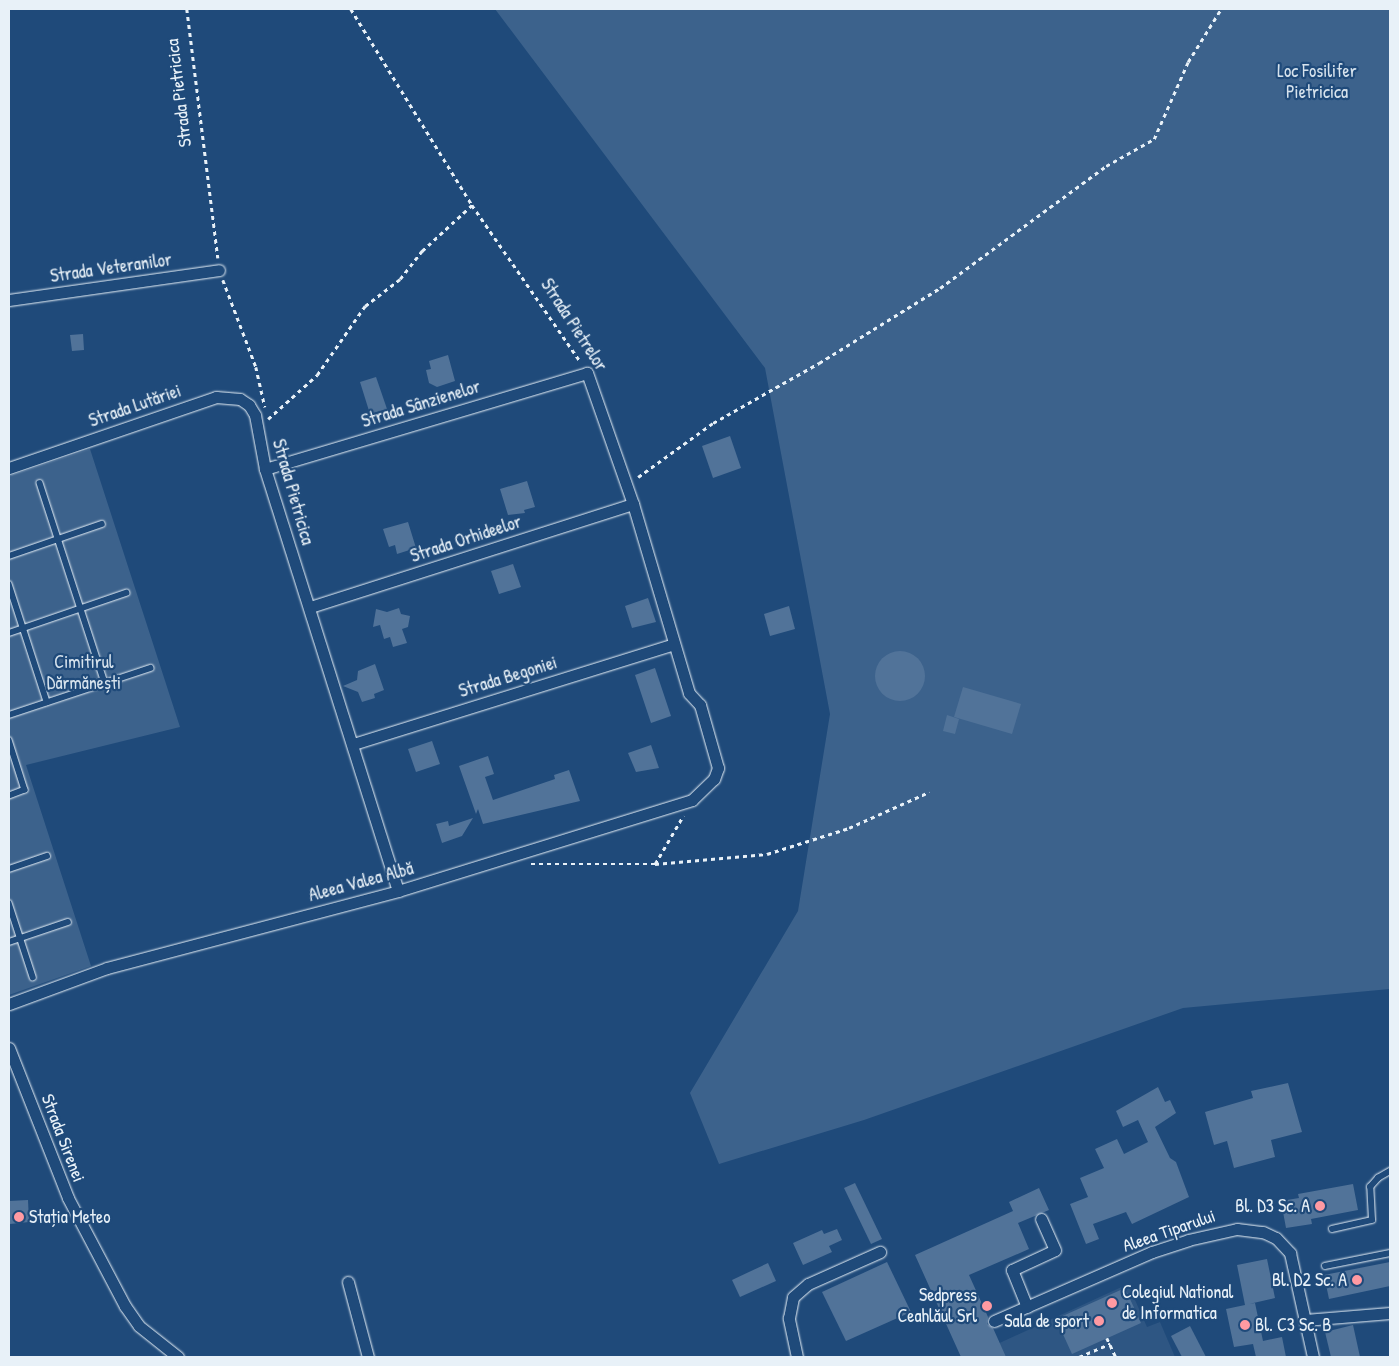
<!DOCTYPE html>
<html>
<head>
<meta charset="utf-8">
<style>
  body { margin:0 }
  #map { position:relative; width:1399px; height:1366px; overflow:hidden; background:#1f4a7a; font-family:"Patrick Hand",sans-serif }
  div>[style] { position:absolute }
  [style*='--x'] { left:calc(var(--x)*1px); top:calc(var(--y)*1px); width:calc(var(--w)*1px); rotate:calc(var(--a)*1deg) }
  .built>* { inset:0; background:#2e5683 }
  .green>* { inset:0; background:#3c628c }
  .building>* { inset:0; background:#517399 }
  .round { border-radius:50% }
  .path>* { height:2.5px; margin-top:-1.25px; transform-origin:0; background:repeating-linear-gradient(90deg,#e8f1f8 0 4px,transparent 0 8px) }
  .roads { filter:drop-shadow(0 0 1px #e8f1f8) drop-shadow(0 0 1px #e8f1f8) }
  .lane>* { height:5.5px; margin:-2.75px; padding:0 2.75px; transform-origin:2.75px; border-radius:2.75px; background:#1f4a7a }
  .street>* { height:11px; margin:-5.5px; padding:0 5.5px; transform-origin:5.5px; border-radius:5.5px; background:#1f4a7a }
  .dots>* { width:14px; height:14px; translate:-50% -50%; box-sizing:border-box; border:2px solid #1f4a7a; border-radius:50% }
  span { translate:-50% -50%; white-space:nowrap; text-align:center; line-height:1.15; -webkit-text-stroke:4.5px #1f4a7a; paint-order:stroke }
  .park-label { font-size:18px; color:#d7e3ed }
  .street-label { font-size:18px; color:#e8f1f8 }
  .poi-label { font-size:18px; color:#e8f1f8 }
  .right { translate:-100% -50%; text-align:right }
  .left { translate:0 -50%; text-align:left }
  .frame { position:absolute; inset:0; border:10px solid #e8f1f8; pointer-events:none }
</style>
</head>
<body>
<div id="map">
  <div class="built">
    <i style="clip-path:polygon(1128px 1284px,1147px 1327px,1160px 1322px,1175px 1357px,969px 1357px)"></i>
  </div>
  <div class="green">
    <i style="clip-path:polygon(495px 9px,1390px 9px,1390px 989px,1183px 1008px,864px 1120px,719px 1164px,690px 1093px,798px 911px,830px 714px,765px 368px)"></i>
    <i style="clip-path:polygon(90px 449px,180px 727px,26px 765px,91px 966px,9px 995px,9px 476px)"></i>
  </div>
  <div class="building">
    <i style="clip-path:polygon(83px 334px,84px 350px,72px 351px,70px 335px)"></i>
    <i style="clip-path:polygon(448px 355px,455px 381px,437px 387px,429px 383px,426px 370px,431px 369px,429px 361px)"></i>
    <i style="clip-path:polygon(376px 377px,387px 409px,370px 414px,360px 382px)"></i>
    <i style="clip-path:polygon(730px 436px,741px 468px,713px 478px,702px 446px)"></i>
    <i style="clip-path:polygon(527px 481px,535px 507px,524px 510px,525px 513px,508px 515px,500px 489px)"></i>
    <i style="clip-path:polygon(408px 522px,416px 548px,397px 554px,395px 545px,389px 547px,383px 529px)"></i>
    <i style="clip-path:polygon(513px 564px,521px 587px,499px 594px,491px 571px)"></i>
    <i style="clip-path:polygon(648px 598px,656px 622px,632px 628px,625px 606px)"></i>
    <i style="clip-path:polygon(789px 606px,795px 629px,770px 636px,764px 614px)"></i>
    <i style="clip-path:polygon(399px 608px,401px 614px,410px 616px,408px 627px,402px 629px,407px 643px,393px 647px,390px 637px,384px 639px,380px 625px,373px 627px,376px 609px,387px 612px)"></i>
    <i class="round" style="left:875px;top:651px;width:50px;height:50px"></i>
    <i style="clip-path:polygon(375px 664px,384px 690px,374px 694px,375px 698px,362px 702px,358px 692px,343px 686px,357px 680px,358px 671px)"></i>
    <i style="clip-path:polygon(655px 668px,671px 716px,651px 723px,635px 675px)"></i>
    <i style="clip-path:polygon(963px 687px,1021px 704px,1012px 734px,954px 717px)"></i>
    <i style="clip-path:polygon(947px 715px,959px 719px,955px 734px,943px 731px)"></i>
    <i style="clip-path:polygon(432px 741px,440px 764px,416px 772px,408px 749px)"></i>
    <i style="clip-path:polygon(651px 745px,659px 768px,636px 772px,628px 753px)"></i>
    <i style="clip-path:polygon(488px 756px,494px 774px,485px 777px,493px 800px,555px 779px,554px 775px,569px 770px,580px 801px,483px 824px,478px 809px,476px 814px,459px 766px)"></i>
    <i style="clip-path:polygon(473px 818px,462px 836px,442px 843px,436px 824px,448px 821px,449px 826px)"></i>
    <i style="clip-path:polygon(1288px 1083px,1302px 1132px,1271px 1140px,1275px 1157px,1234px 1168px,1227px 1141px,1214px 1145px,1205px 1112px,1253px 1098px,1251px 1091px)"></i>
    <i style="clip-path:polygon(1158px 1087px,1165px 1102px,1170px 1100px,1176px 1113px,1155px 1127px,1170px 1158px,1176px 1162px,1189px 1197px,1132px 1224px,1126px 1212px,1093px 1224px,1099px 1239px,1086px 1244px,1070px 1204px,1088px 1197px,1080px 1178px,1104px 1168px,1095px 1149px,1117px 1139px,1124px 1154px,1148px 1142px,1138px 1120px,1123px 1127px,1116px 1111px)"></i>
    <i style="clip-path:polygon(855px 1183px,882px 1239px,871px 1244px,844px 1188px)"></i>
    <i style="clip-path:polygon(1353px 1184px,1358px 1210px,1311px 1219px,1312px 1224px,1286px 1228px,1281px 1201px,1299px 1198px,1298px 1194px)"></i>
    <i style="clip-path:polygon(1039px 1188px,1049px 1210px,1018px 1223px,1029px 1249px,969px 1275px,988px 1317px,987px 1324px,993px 1328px,1006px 1357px,961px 1357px,915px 1255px,1013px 1211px,1009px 1202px)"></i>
    <i style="clip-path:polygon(28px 1200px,29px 1222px,10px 1224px,9px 1201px)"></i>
    <i style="clip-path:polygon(837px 1229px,842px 1240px,829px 1246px,832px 1252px,803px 1265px,793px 1243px,822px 1230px,824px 1234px)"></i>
    <i style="clip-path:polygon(1267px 1259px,1275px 1298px,1249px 1304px,1255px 1303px,1263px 1341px,1282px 1337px,1286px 1357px,1256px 1357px,1253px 1344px,1234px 1347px,1226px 1309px,1245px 1305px,1237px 1265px)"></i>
    <i style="clip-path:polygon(887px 1262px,911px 1312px,846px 1341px,822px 1292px)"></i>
    <i style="clip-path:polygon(1390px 1262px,1390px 1286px,1329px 1299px,1324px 1275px)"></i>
    <i style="clip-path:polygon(768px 1263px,776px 1281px,740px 1297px,732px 1280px)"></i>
    <i style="clip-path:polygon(1125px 1288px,1141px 1323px,1072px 1354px,1056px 1319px)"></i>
    <i style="clip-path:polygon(1353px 1325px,1360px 1357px,1331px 1357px,1325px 1332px)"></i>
    <i style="clip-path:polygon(1190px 1326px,1206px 1357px,1182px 1357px,1171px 1336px)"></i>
  </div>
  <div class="path">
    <i style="--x:187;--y:9;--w:251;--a:82.9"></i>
    <i style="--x:351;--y:9;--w:230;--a:58.3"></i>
    <i style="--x:472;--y:205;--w:190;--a:55.3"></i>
    <i style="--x:223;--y:280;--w:93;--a:69.2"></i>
    <i style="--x:256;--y:367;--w:41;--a:77.3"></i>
    <i style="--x:268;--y:419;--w:66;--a:-41.9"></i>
    <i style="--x:317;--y:375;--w:84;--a:-55.2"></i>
    <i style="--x:365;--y:306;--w:44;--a:-37.6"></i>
    <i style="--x:400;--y:279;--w:36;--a:-52"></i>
    <i style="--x:422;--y:251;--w:68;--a:-42.6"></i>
    <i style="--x:638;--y:477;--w:92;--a:-35.8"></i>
    <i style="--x:713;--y:423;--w:122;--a:-29.5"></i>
    <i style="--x:819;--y:363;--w:142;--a:-31.8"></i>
    <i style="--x:940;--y:288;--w:206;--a:-36.3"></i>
    <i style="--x:1106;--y:166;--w:55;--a:-29.4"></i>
    <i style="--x:1154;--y:139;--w:84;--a:-66.2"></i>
    <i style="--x:1188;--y:62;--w:62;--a:-58.1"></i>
    <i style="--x:531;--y:864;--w:124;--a:0"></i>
    <i style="--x:655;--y:864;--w:112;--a:-5.1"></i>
    <i style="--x:767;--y:854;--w:86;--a:-17.6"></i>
    <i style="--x:849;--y:828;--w:88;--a:-24.2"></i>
    <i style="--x:655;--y:864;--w:56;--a:-59.7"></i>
    <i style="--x:1107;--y:1338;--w:21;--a:65"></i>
    <i style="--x:1079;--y:1357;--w:34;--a:-23"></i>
  </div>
  <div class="roads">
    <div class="lane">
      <i style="--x:40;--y:483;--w:210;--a:72"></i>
      <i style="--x:9;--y:556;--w:98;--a:-19"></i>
      <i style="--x:9;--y:584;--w:124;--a:72.1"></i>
      <i style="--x:9;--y:633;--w:124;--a:-18.9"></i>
      <i style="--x:9;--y:715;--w:149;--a:-18.4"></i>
      <i style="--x:9;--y:740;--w:52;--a:72.3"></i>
      <i style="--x:25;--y:790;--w:17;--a:159"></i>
      <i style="--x:9;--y:869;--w:40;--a:-18.9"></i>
      <i style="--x:9;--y:903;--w:78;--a:72"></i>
      <i style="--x:9;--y:942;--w:62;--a:-18.7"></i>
      <i style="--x:1332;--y:1229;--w:41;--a:-12.7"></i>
      <i style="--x:1372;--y:1220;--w:33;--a:-93"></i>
      <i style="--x:1370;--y:1187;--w:12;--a:-48"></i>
      <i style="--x:1378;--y:1178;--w:14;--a:-30"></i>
      <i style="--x:1325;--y:1266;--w:66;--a:-11.3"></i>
    </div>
    <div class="street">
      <i style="--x:9;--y:300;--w:212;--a:-8.1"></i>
      <i style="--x:9;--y:468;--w:219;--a:-18.9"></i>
      <i style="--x:216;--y:397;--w:24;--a:5"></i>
      <i style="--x:240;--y:399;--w:11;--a:34"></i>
      <i style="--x:249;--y:405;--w:12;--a:59"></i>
      <i style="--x:255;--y:415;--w:55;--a:79.5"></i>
      <i style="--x:265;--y:469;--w:442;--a:72.5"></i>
      <i style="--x:310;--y:607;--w:339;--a:-17.7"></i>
      <i style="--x:353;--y:744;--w:336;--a:-17.3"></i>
      <i style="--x:9;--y:1004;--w:104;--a:-20.2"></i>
      <i style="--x:107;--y:968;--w:301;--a:-14.8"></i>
      <i style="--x:398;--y:891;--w:308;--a:-17.2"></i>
      <i style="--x:692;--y:800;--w:30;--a:-44"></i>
      <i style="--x:714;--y:779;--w:12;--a:-70"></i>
      <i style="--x:718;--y:768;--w:66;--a:-105.9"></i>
      <i style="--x:700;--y:705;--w:16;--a:-133"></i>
      <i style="--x:689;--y:693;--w:197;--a:-106.5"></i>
      <i style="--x:633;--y:504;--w:139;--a:-109.3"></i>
      <i style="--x:587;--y:373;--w:336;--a:163.4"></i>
      <i style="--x:9;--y:1048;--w:161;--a:68.5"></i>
      <i style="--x:68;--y:1198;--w:122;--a:62.2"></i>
      <i style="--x:125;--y:1306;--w:24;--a:55"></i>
      <i style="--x:139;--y:1326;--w:50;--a:38.5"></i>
      <i style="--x:348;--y:1282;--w:78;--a:75.1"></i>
      <i style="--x:1027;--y:1307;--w:40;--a:-112"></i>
      <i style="--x:1012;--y:1270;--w:47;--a:-24.9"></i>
      <i style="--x:1055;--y:1250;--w:34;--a:-114"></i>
      <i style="--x:1305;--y:1320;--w:85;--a:-4.7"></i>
      <i style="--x:994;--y:1321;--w:172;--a:-23.6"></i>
      <i style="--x:1152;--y:1252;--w:38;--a:-18"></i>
      <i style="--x:1188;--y:1240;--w:50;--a:-12.7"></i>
      <i style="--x:1237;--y:1229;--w:26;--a:7"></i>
      <i style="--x:1263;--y:1232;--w:14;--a:25"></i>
      <i style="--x:1276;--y:1238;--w:21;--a:47"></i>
      <i style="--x:1290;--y:1253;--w:107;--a:77.5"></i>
      <i style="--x:797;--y:1357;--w:40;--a:-102"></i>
      <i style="--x:789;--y:1318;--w:21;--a:-79"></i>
      <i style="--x:793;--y:1297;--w:20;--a:-41"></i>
      <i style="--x:808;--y:1284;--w:79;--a:-24"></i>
    </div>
  </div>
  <div class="dots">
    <i style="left:1320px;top:1206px;background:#ff9aa2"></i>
    <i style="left:19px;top:1217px;background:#ff9aa2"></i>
    <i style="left:1357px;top:1280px;background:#ff9aa2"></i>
    <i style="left:1112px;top:1303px;background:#ff9aa2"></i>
    <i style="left:987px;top:1306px;background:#ff9aa2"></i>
    <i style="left:1099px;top:1321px;background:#ff9aa2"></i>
    <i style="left:1245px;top:1325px;background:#ff9aa2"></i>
  </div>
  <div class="park-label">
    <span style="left:1317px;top:82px">Loc Fosilifer<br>Pietricica</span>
    <span style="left:84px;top:673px">Cimitirul<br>Dărmănești</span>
  </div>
  <div class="street-label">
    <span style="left:179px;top:93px;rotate:-97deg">Strada Pietricica</span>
    <span style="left:111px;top:268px;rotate:-8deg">Strada Veteranilor</span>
    <span style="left:574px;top:325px;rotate:57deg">Strada Pietrelor</span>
    <span style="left:421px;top:404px;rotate:-17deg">Strada Sânzienelor</span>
    <span style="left:135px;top:406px;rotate:-19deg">Strada Lutăriei</span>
    <span style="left:293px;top:492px;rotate:74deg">Strada Pietricica</span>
    <span style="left:466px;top:539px;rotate:-18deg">Strada Orhideelor</span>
    <span style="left:508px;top:677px;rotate:-17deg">Strada Begoniei</span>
    <span style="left:361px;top:882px;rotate:-15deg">Aleea Valea Albă</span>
    <span style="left:63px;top:1138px;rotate:69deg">Strada Sirenei</span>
    <span style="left:1169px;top:1231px;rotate:-19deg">Aleea Tiparului</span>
  </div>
  <div class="poi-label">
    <span class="right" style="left:1310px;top:1206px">Bl. D3 Sc. A</span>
    <span class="left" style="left:29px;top:1217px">Stația Meteo</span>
    <span class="right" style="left:1347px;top:1280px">Bl. D2 Sc. A</span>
    <span class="left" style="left:1122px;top:1303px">Colegiul National<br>de Informatica</span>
    <span class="right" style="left:977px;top:1306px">Sedpress<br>Ceahlăul Srl</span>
    <span class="right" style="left:1089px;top:1321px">Sala de sport</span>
    <span class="left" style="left:1255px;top:1325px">Bl. C3 Sc. B</span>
  </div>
  <div class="frame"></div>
</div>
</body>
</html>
